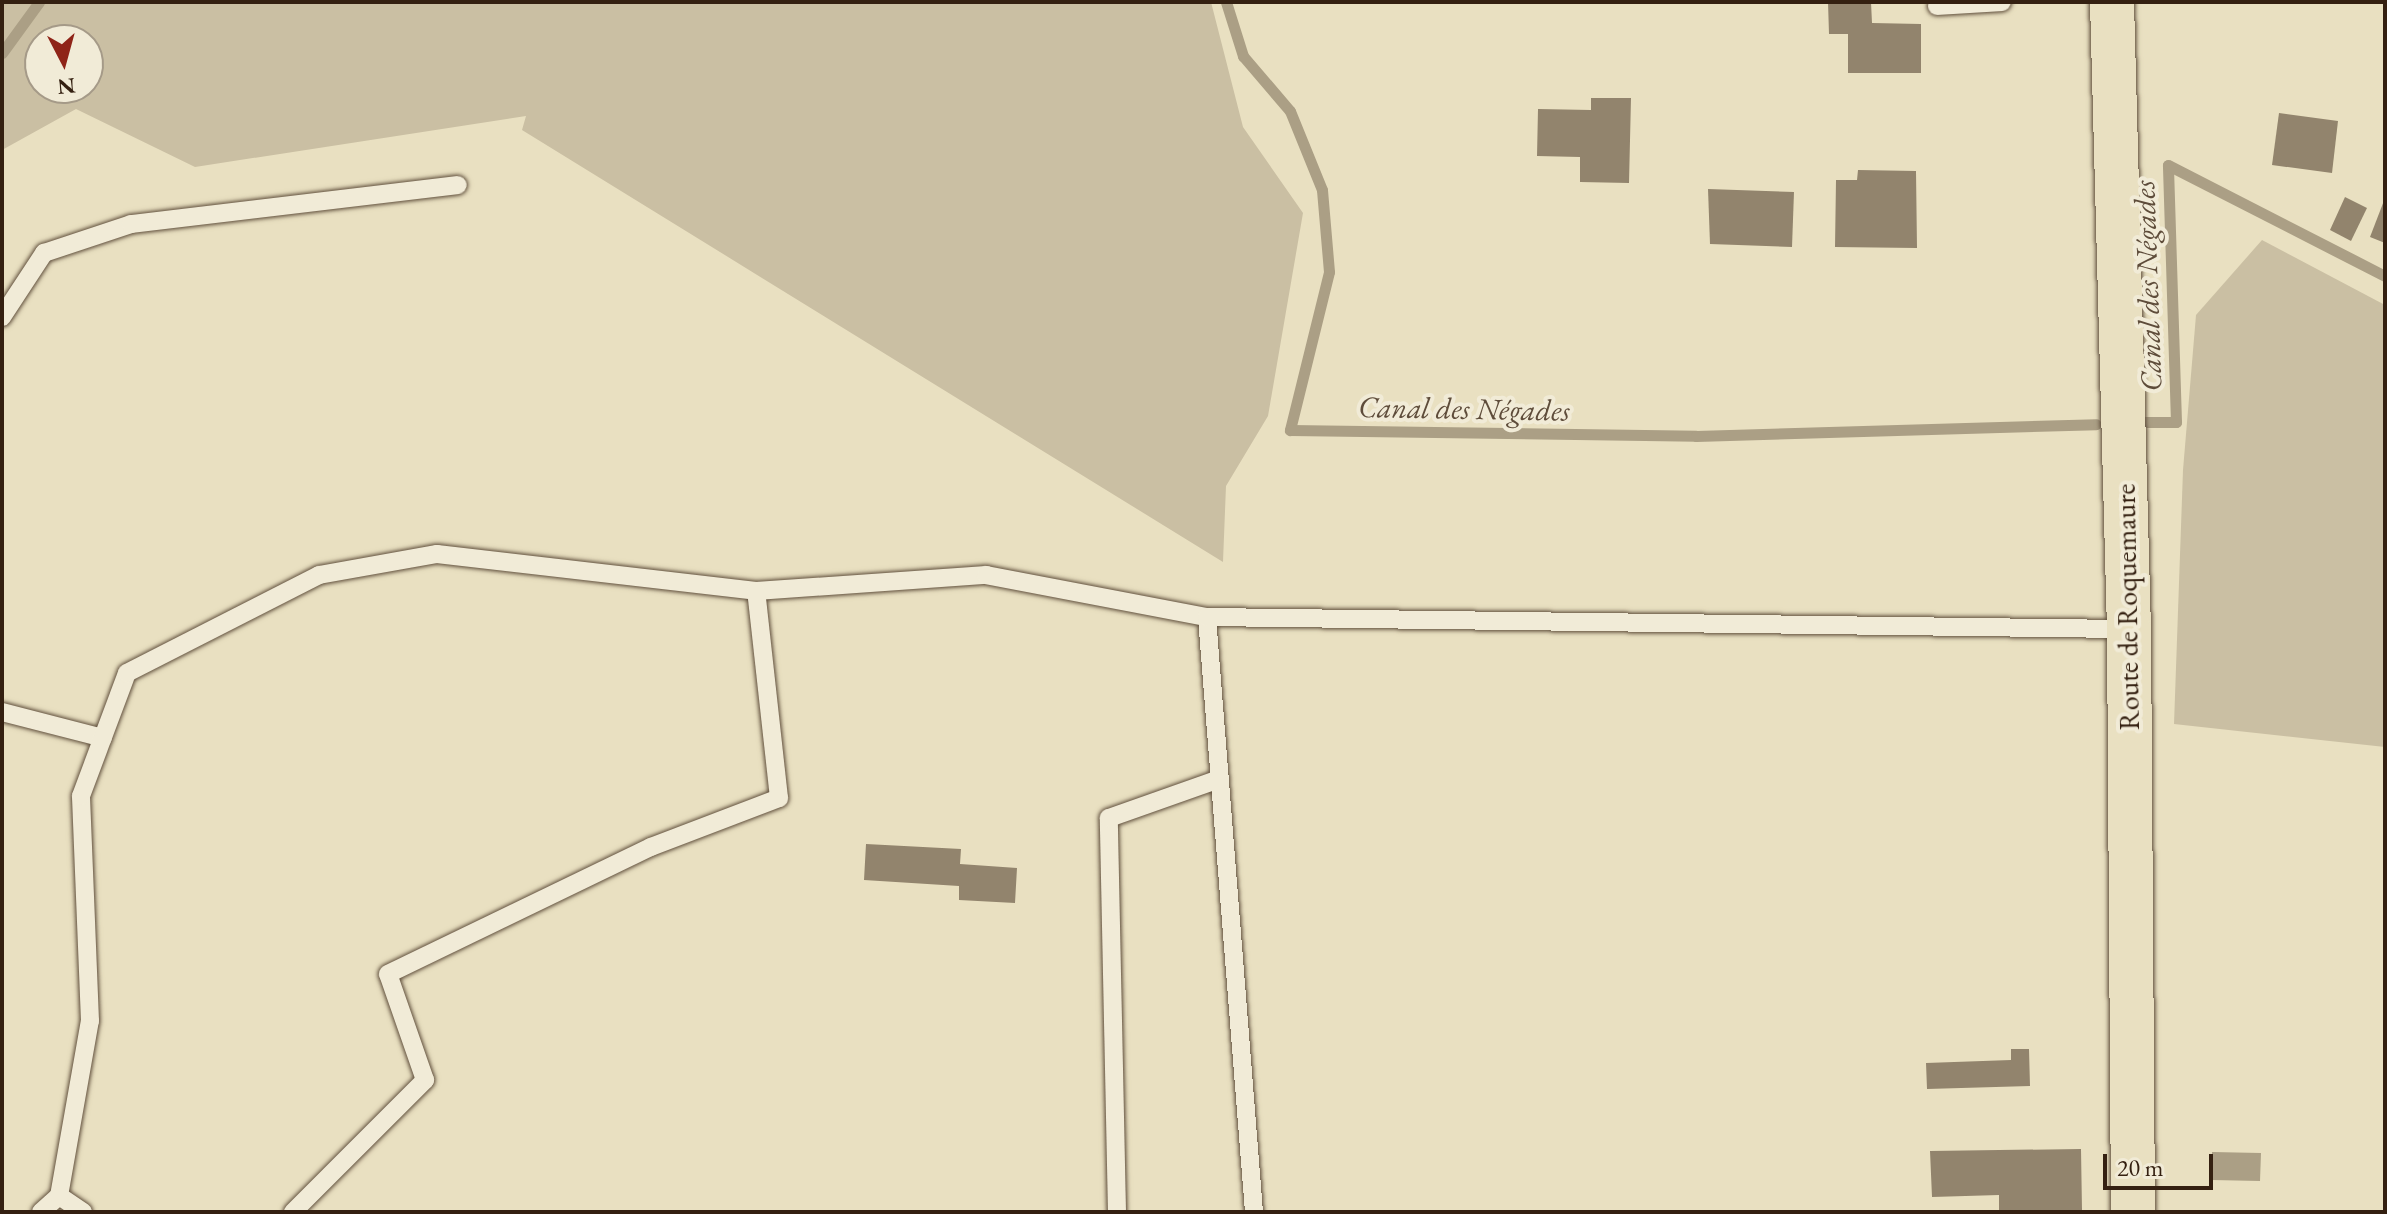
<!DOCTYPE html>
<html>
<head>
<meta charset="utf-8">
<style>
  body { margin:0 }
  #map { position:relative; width:2387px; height:1214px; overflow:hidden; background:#e9e0c1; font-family:"EB Garamond",serif }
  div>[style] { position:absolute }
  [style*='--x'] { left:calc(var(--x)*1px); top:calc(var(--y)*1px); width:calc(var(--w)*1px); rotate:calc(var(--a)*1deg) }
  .green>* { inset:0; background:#cabfa3 }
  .water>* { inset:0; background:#ab9f85 }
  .stream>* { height:11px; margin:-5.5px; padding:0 5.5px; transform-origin:5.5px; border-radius:5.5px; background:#ab9f85 }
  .building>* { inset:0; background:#92846d }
  .roads { filter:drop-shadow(0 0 2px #61503d) drop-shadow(0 0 2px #61503d) }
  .lane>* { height:18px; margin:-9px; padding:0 9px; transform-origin:9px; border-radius:9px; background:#f1ebd7 }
  .primary>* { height:44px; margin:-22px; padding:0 22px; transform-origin:22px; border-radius:22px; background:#e9e0c1 }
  span { translate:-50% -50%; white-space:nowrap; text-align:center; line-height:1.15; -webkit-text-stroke:8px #f1ebd7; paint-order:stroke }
  .street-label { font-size:28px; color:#342011 }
  .water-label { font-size:30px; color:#5e4c3a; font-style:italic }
  .frame { position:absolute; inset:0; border:4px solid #342011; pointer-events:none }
  .north { position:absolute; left:24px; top:24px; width:80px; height:80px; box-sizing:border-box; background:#f1ebd7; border:2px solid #a59a88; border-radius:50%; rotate:174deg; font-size:22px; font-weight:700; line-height:32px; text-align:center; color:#342011 }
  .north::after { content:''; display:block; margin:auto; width:28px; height:36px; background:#8f2418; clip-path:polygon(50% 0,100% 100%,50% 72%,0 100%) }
  .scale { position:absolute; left:2103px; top:1154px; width:110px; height:36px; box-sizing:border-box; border:4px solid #342011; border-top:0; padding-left:10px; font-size:24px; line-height:28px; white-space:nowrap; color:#342011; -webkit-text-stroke:6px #f1ebd7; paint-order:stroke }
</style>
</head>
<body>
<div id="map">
  <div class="green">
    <i style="clip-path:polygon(evenodd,2px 2px,1211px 2px,1243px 127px,1303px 213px,1268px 416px,1226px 486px,1223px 562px,522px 130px,526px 116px,195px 167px,76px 109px,2px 150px,2px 2px,40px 40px,88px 40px,88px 88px,40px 88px,40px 40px)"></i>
    <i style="clip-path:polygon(2262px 240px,2385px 305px,2385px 747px,2174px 724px,2183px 470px,2196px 315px)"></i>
  </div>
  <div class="water">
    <i style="clip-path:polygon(2212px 1152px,2261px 1153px,2260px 1181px,2212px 1180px)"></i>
  </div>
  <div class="stream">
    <i style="--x:1226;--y:2;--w:57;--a:72.5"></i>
    <i style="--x:1243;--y:56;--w:72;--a:49.5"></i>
    <i style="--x:1290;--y:111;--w:85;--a:67.9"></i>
    <i style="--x:1322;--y:190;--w:82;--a:85.1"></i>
    <i style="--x:1329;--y:272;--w:163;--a:103.9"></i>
    <i style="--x:1290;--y:430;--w:406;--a:0.8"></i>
    <i style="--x:1696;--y:436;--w:400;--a:-1.7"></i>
    <i style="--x:2;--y:53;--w:63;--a:-54"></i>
    <i style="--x:2141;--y:422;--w:35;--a:0"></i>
    <i style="--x:2176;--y:422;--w:257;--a:-91.8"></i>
    <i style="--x:2168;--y:165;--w:244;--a:27.1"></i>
  </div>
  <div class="building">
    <i style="clip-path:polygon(1828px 2px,1871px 2px,1872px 23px,1921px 24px,1921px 73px,1848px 73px,1848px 34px,1829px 34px)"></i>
    <i style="clip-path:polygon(1591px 98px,1631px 98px,1629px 183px,1580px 182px,1580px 157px,1537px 156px,1538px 109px,1591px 110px)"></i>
    <i style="clip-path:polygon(2279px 113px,2338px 121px,2332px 173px,2272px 165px)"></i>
    <i style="clip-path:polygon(1858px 170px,1916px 171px,1917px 248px,1835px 247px,1836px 180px,1857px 180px)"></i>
    <i style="clip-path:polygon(1708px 189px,1794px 192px,1792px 247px,1710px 244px)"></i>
    <i style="clip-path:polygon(2345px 197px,2367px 208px,2351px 241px,2330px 230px)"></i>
    <i style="clip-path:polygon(2385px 198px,2385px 243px,2370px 237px)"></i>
    <i style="clip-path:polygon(866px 844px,961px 849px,960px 864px,1017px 868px,1015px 903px,959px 900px,959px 886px,864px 880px)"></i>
    <i style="clip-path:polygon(2011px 1049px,2029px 1049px,2030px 1086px,1927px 1089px,1926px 1063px,2011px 1060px)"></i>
    <i style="clip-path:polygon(2081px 1149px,2082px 1210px,1999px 1212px,1999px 1195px,1932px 1197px,1930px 1151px)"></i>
  </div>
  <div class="roads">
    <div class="lane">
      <i style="--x:1937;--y:6;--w:65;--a:-3.5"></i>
      <i style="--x:2;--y:317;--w:77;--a:-56.7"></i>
      <i style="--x:44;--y:253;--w:92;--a:-18.4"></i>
      <i style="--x:131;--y:224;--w:329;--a:-6.8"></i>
      <i style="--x:2;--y:712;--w:104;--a:14.4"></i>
      <i style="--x:41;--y:1212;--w:24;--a:-42"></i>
      <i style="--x:83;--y:1212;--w:29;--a:-146"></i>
      <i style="--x:59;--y:1196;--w:178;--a:-80"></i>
      <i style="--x:90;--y:1021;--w:225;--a:-92.3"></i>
      <i style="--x:81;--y:796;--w:131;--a:-69.5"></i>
      <i style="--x:127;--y:673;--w:216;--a:-27"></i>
      <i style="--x:319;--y:575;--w:120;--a:-10.1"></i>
      <i style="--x:437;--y:554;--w:321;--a:6.6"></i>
      <i style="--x:756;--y:591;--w:231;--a:-4"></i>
      <i style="--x:986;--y:575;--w:225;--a:10.8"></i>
      <i style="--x:293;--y:1212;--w:187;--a:-45"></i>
      <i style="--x:425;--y:1080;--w:112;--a:-109.2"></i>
      <i style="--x:388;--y:974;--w:292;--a:-25.8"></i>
      <i style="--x:651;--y:847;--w:137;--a:-20.9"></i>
      <i style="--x:779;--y:798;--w:208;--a:-96.3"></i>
      <i style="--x:1117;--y:1212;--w:394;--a:-91.2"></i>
      <i style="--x:1109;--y:818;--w:117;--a:-19.5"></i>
      <i style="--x:1254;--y:1212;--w:597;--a:-94.52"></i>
      <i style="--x:1207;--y:617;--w:922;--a:0.75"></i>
    </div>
    <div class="primary">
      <i style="--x:2112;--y:2;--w:627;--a:88.45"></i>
      <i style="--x:2129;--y:629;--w:583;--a:89.61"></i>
    </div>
  </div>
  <div class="street-label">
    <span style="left:2127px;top:607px;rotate:-91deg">Route de Roquemaure</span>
  </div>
  <div class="water-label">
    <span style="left:2148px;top:286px;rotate:-92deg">Canal des Négades</span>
    <span style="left:1464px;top:409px;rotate:1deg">Canal des Négades</span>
  </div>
  <div class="frame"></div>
  <div class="north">N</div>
  <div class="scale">20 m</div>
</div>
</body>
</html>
